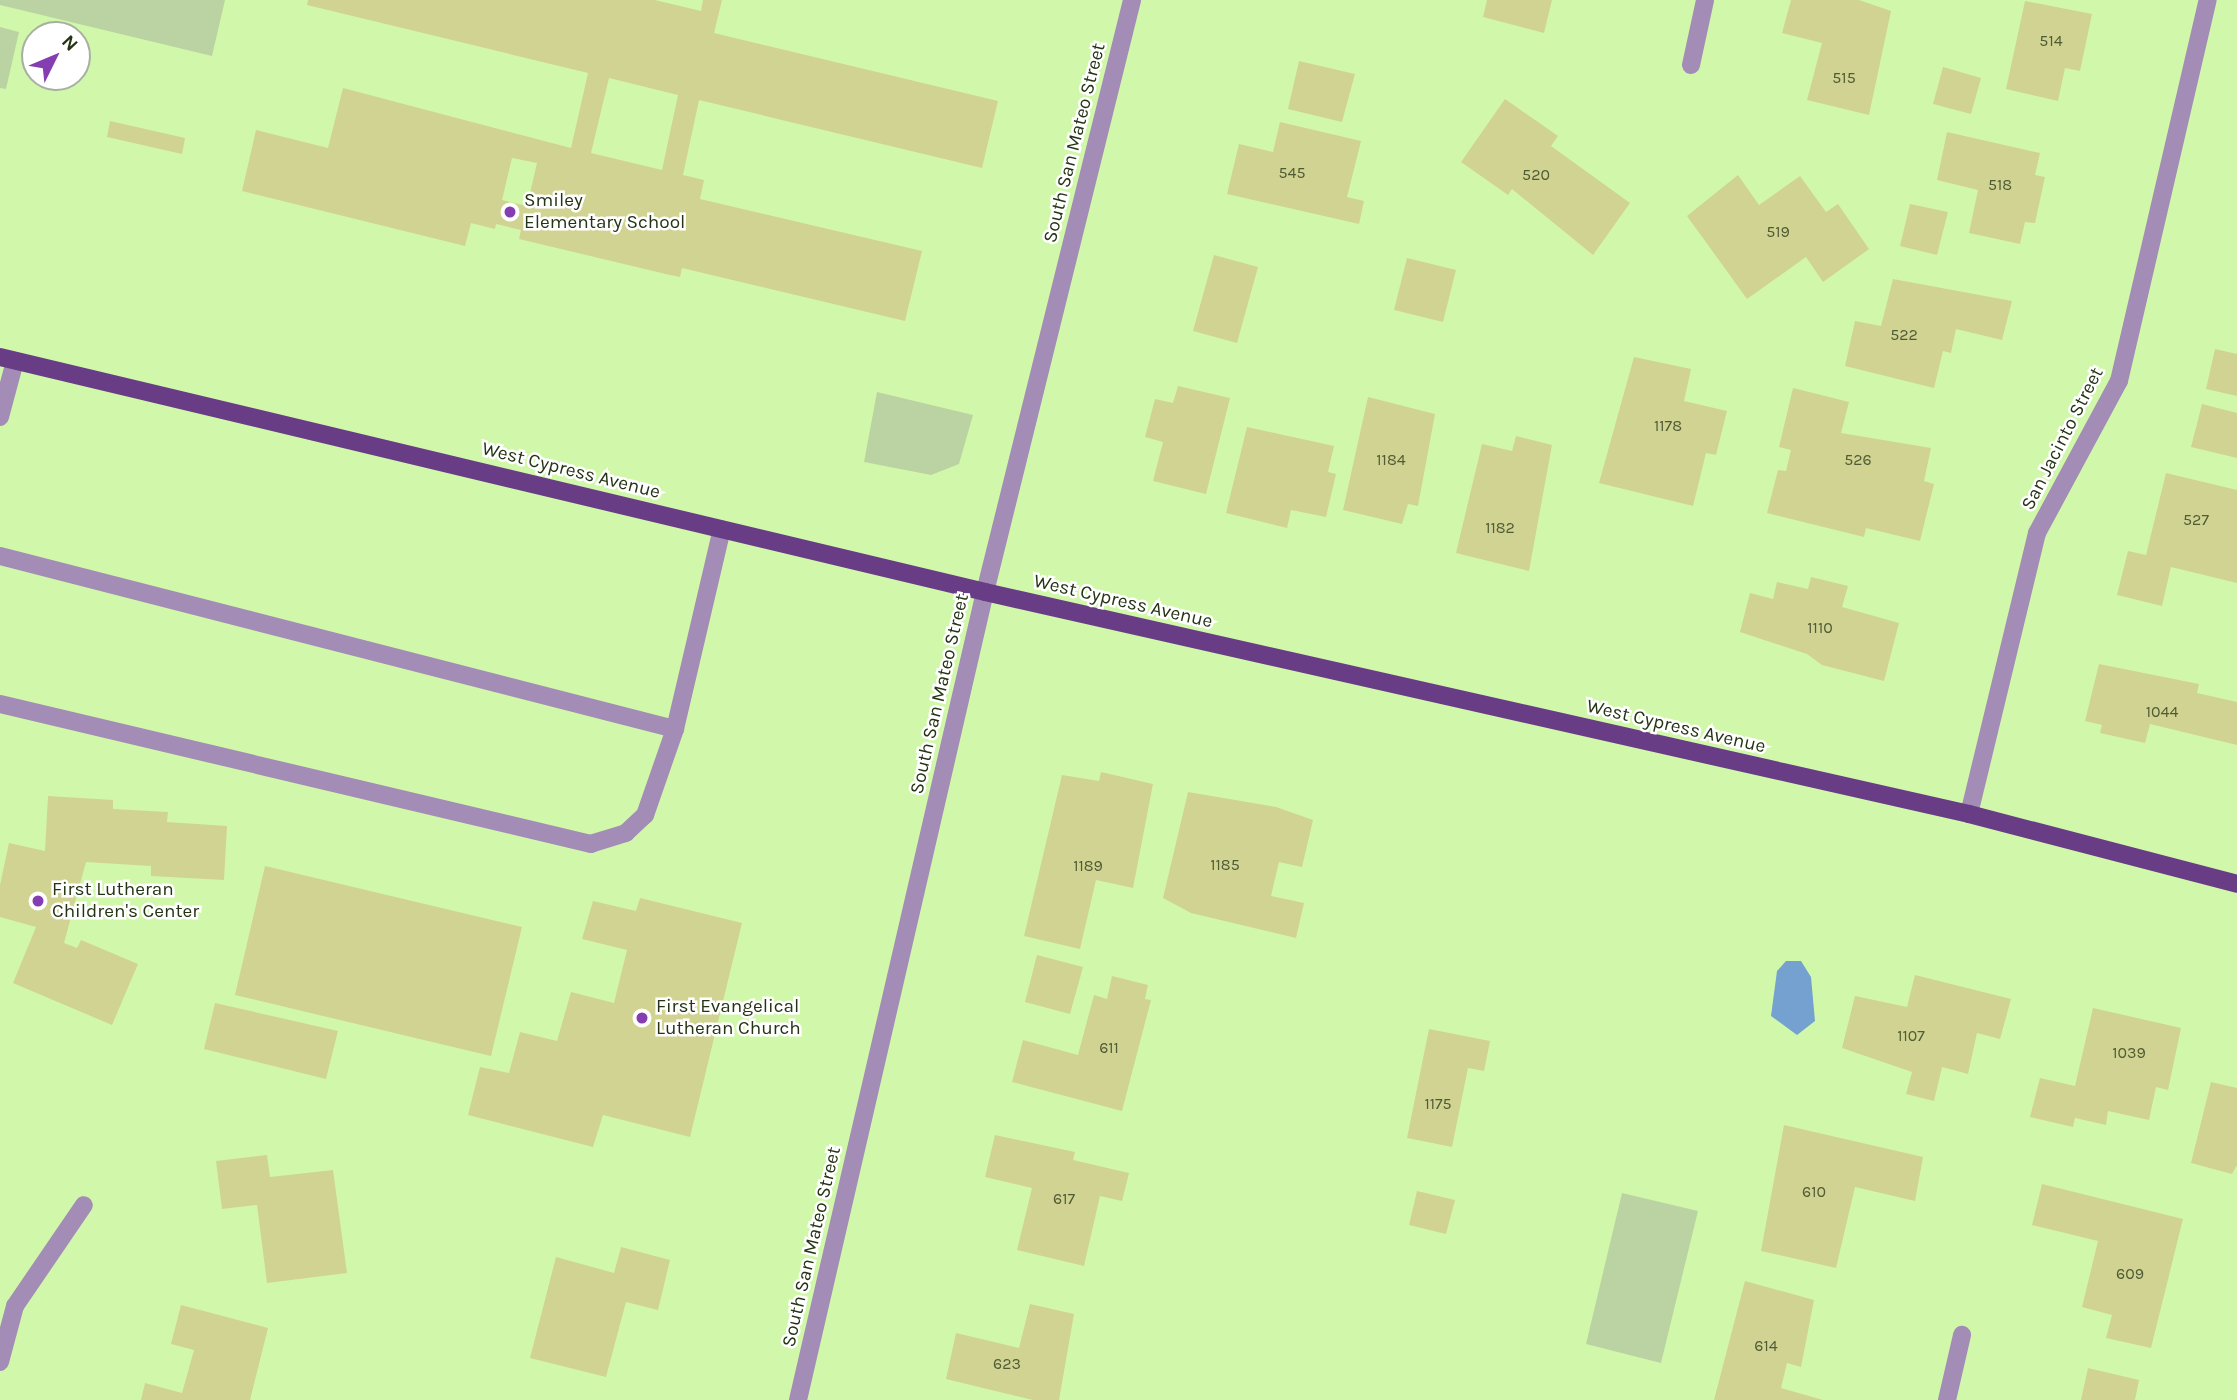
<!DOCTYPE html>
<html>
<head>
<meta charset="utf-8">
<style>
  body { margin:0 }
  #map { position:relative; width:2237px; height:1400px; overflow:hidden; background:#d1f8aa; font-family:Karla,sans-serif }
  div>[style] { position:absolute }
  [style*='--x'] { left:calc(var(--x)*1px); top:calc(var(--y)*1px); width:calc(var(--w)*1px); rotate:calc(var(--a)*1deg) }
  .green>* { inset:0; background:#bbd3a3 }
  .water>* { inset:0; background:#74a1d0 }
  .building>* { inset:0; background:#d1d392 }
  .minor>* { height:18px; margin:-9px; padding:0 9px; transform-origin:9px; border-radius:9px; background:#a38cb5 }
  .major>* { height:18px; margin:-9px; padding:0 9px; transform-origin:9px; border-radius:9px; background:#683d86 }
  .dots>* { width:19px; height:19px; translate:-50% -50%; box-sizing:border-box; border:4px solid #fff; border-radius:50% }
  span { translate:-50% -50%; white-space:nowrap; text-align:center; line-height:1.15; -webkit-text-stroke:5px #fff; paint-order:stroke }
  .number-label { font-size:16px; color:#505c34 }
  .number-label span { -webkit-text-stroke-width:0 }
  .street-label { font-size:19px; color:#253415 }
  .poi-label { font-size:19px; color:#253415 }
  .left { translate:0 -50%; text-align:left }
  .north { position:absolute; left:21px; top:21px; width:70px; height:70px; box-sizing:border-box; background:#fff; border:2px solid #a8aea1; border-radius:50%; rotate:47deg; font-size:19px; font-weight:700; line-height:28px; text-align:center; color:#253415 }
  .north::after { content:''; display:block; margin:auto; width:24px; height:32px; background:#853eb1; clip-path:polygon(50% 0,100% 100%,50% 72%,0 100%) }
</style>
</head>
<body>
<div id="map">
  <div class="green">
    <i style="clip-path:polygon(0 0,225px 0,212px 56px,0 5px)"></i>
    <i style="clip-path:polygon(0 27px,19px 32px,6px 89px,0 88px)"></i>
    <i style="clip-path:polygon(877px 392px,973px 415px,959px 464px,931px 475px,864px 462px)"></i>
    <i style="clip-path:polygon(1622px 1193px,1698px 1211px,1661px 1363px,1586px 1344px)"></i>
  </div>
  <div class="water">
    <i style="clip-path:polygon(1786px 961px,1801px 961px,1811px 977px,1815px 1021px,1797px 1035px,1771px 1016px,1777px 971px)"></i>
  </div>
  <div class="building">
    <i style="clip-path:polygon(evenodd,308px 0,655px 0,701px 11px,703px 0,722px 0,714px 33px,998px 101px,982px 168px,699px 100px,683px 175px,704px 180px,700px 199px,922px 251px,905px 321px,682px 268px,680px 277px,670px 275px,519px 239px,521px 230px,496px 224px,495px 229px,471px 223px,465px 246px,242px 191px,256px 130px,328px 148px,343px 88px,571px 148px,588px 73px,307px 5px,308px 0,609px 78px,678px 95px,662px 170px,591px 153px,609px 78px,308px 0,512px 158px,537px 163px,527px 206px,502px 200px,512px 158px)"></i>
    <i style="clip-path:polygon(1487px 0,1552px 0,1544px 33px,1483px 17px)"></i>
    <i style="clip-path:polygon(1791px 0,1859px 0,1891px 11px,1869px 115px,1807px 100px,1822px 43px,1782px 33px)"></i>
    <i style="clip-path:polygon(2025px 1px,2092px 14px,2080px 71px,2065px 68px,2058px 101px,2006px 89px)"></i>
    <i style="clip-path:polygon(1299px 61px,1355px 74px,1342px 122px,1288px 109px)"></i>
    <i style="clip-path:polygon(1943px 67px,1981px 78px,1971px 114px,1933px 104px)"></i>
    <i style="clip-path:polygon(1505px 99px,1558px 136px,1551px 146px,1630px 203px,1593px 255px,1512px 189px,1508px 195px,1461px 162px)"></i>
    <i style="clip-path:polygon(110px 121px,185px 138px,182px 154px,107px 137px)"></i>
    <i style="clip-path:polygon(1280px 122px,1361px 141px,1347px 197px,1364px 201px,1359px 224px,1227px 194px,1239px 144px,1273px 152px)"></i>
    <i style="clip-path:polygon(1947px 132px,2040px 153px,2035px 175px,2045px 177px,2035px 223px,2025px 222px,2020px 244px,1969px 233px,1978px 190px,1937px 180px)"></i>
    <i style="clip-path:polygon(1738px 175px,1759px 205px,1800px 176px,1826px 212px,1838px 204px,1869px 249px,1823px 282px,1806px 257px,1747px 299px,1687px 216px)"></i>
    <i style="clip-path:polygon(1910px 204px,1948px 212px,1937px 255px,1900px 246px)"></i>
    <i style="clip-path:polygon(1214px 255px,1258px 267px,1237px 343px,1193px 331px)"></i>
    <i style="clip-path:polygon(1407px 258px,1456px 270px,1443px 322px,1394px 310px)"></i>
    <i style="clip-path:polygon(1893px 279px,2012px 301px,2002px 340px,1956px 329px,1951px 353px,1943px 351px,1934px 388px,1845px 366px,1855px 321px,1881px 326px)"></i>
    <i style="clip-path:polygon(2215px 349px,2237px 354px,2237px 396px,2206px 389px)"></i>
    <i style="clip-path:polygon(1634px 357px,1691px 369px,1684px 401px,1727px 411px,1716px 455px,1706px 453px,1693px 506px,1599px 483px)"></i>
    <i style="clip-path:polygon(1178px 386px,1230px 398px,1206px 494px,1153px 481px,1163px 442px,1145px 437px,1155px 399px,1173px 403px)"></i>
    <i style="clip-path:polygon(1793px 388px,1849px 402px,1841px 433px,1931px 448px,1924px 481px,1934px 484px,1920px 541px,1866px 528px,1864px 537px,1767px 513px,1778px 470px,1786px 471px,1791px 450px,1779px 447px)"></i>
    <i style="clip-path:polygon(1368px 397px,1435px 414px,1418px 506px,1408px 504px,1402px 524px,1343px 510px)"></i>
    <i style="clip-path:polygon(2202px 404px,2237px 413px,2237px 458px,2191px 447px)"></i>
    <i style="clip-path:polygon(1247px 427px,1334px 446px,1328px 472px,1336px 474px,1326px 517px,1291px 510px,1287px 528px,1226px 513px)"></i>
    <i style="clip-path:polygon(1516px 436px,1552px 445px,1529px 571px,1456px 553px,1482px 444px,1512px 451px)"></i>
    <i style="clip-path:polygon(2166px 473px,2237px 490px,2237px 583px,2171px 567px,2162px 606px,2117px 595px,2128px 551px,2146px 555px)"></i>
    <i style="clip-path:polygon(1811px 577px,1848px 586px,1842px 607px,1899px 623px,1884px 681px,1822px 665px,1807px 654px,1740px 632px,1750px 593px,1773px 599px,1777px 582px,1808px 589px)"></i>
    <i style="clip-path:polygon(2099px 664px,2199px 684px,2197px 693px,2237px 702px,2237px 745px,2150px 724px,2145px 743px,2100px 733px,2102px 725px,2085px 721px)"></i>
    <i style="clip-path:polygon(1101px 772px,1153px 784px,1133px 888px,1096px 880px,1080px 949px,1024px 936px,1062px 775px,1099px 781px)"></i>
    <i style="clip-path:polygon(1188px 792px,1276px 807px,1313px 820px,1302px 867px,1279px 862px,1271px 896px,1304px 903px,1296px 938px,1191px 913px,1163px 898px)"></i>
    <i style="clip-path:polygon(48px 796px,113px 800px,113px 809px,168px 812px,167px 822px,227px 826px,224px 880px,151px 876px,151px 866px,86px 862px,64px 943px,77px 948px,81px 940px,138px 964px,112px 1025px,13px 983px,36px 927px,0 917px,0 885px,9px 843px,45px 851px)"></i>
    <i style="clip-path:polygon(265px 866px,522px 927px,491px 1056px,235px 995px)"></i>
    <i style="clip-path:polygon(640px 898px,742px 923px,690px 1137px,603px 1115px,593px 1147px,468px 1115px,480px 1067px,509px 1073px,520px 1032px,557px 1041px,571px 992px,614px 1003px,627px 950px,582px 939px,593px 901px,636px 911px)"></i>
    <i style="clip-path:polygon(1037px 955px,1083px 967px,1070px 1014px,1025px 1002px)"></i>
    <i style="clip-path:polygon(1915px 975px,2011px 999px,2000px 1039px,1977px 1033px,1968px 1074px,1942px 1067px,1934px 1101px,1906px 1094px,1912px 1072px,1842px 1048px,1855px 996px,1907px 1007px)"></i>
    <i style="clip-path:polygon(1112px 976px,1148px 985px,1145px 999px,1151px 1000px,1122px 1111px,1012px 1082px,1023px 1040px,1078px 1055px,1094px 995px,1107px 999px)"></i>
    <i style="clip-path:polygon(215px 1003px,338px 1031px,326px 1079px,204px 1049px)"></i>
    <i style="clip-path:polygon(2093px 1008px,2181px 1028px,2168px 1090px,2156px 1087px,2149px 1120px,2108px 1111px,2106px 1125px,2075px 1118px,2073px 1127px,2030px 1117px,2040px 1078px,2075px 1086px)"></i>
    <i style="clip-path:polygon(1429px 1029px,1490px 1041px,1484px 1071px,1468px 1068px,1452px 1147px,1407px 1138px)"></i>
    <i style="clip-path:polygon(2211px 1082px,2237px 1088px,2237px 1165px,2232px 1174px,2191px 1163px)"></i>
    <i style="clip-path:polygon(1784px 1125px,1923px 1157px,1915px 1201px,1855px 1187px,1836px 1268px,1761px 1251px)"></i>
    <i style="clip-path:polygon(995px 1135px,1075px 1152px,1073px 1160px,1129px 1173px,1122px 1201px,1100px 1196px,1084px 1266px,1017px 1250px,1032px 1188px,985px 1177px)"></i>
    <i style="clip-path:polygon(267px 1155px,270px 1177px,333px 1170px,347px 1273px,267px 1283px,257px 1205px,222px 1209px,216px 1161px)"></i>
    <i style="clip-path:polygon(2042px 1184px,2183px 1219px,2151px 1348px,2106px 1338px,2112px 1315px,2082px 1307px,2098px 1241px,2032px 1225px)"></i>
    <i style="clip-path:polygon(1417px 1191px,1455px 1200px,1446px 1234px,1409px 1225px)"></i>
    <i style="clip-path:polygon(621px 1247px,670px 1260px,658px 1310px,626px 1302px,606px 1377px,530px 1358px,556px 1257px,614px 1273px)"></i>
    <i style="clip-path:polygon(1745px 1281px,1814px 1300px,1801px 1367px,1787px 1363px,1781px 1388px,1823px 1400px,1714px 1400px)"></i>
    <i style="clip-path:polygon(1030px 1304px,1074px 1314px,1059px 1400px,1033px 1400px,946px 1379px,956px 1333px,1019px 1348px)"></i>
    <i style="clip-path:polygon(181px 1305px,268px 1328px,250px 1400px,141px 1400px,145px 1383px,182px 1393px,194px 1350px,171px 1344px)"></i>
    <i style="clip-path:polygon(2088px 1368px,2139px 1380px,2135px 1400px,2081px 1400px)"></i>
  </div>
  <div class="minor">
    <i style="--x:1691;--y:65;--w:66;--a:-77.8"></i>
    <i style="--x:0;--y:417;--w:58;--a:-75"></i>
    <i style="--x:0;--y:556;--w:697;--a:14.38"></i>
    <i style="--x:675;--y:729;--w:91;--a:109.2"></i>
    <i style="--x:645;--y:815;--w:26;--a:137"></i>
    <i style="--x:626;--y:833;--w:37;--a:163"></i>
    <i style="--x:591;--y:844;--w:607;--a:-166.67"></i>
    <i style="--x:675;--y:729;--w:205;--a:-76.8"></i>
    <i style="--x:1969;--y:814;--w:289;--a:-76.4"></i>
    <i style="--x:2037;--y:533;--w:173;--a:-61.7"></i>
    <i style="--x:2119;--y:381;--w:391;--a:-76.9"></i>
    <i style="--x:0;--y:1362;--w:58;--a:-75"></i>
    <i style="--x:15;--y:1306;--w:122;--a:-55.7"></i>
    <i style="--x:798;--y:1400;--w:829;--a:-76.97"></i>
    <i style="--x:985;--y:592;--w:610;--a:-76.05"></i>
    <i style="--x:1947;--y:1400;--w:67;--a:-77"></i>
  </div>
  <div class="major">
    <i style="--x:0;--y:357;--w:1013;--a:13.42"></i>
    <i style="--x:985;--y:592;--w:1009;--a:12.71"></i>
    <i style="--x:1969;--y:814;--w:277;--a:14.6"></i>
  </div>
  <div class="dots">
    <i style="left:510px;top:212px;background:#853eb1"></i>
    <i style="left:38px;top:901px;background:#853eb1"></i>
    <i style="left:642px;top:1018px;background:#853eb1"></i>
  </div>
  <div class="number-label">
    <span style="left:2051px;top:41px">514</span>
    <span style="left:1844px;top:78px">515</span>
    <span style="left:1292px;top:173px">545</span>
    <span style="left:1536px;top:175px">520</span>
    <span style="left:2000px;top:185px">518</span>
    <span style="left:1778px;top:232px">519</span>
    <span style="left:1904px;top:335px">522</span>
    <span style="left:1668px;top:426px">1178</span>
    <span style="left:1391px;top:460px">1184</span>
    <span style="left:1858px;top:460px">526</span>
    <span style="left:2196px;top:520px">527</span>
    <span style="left:1500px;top:528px">1182</span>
    <span style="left:1820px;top:628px">1110</span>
    <span style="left:2162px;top:712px">1044</span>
    <span style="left:1225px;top:865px">1185</span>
    <span style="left:1088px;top:866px">1189</span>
    <span style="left:1911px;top:1036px">1107</span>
    <span style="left:1109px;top:1048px">611</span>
    <span style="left:2129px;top:1053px">1039</span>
    <span style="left:1438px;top:1104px">1175</span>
    <span style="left:1814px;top:1192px">610</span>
    <span style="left:1064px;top:1199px">617</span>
    <span style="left:2130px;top:1274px">609</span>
    <span style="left:1766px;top:1346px">614</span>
    <span style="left:1007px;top:1364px">623</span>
  </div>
  <div class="street-label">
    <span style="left:1075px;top:143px;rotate:-76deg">South San Mateo Street</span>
    <span style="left:2063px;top:439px;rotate:-63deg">San Jacinto Street</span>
    <span style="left:571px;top:471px;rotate:14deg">West Cypress Avenue</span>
    <span style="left:1123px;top:602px;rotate:13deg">West Cypress Avenue</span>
    <span style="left:940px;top:694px;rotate:-77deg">South San Mateo Street</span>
    <span style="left:1676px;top:727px;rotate:13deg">West Cypress Avenue</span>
    <span style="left:812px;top:1247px;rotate:-77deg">South San Mateo Street</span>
  </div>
  <div class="poi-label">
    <span class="left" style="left:524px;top:212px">Smiley<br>Elementary School</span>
    <span class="left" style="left:52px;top:901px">First Lutheran<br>Children's Center</span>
    <span class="left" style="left:656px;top:1018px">First Evangelical<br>Lutheran Church</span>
  </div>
  <div class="north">N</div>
</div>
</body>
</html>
